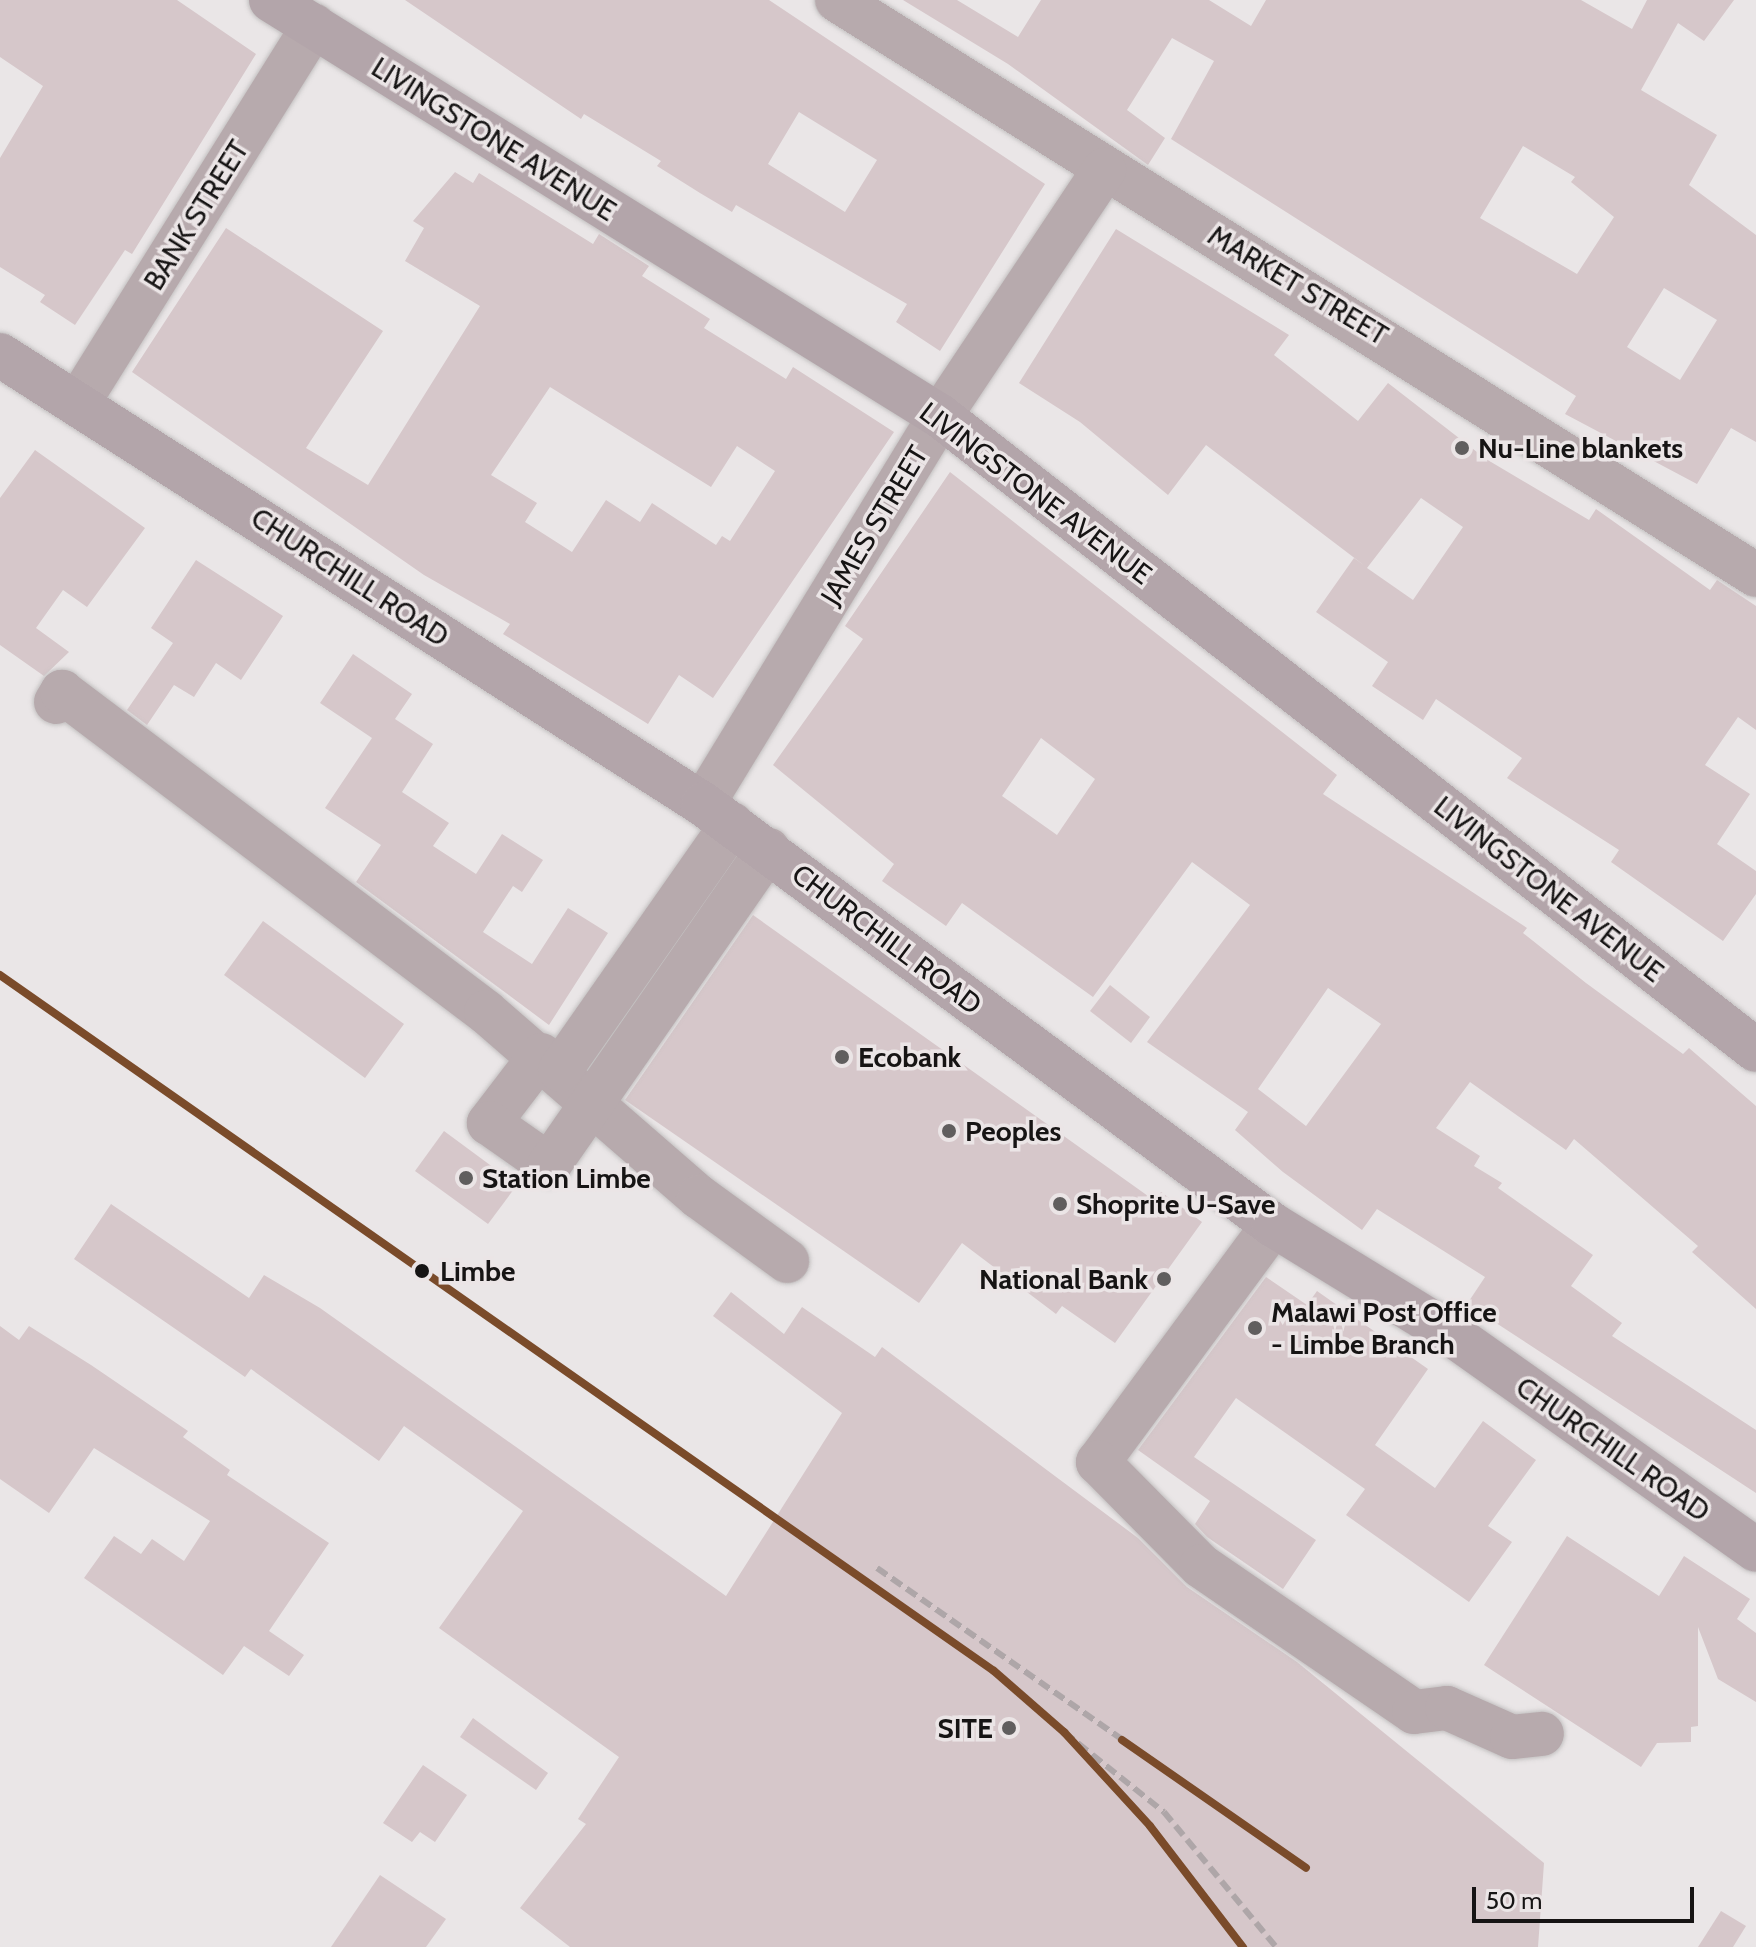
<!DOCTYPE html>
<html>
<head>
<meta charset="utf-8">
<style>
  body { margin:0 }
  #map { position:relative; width:1756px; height:1947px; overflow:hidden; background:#eae6e7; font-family:Cabin,sans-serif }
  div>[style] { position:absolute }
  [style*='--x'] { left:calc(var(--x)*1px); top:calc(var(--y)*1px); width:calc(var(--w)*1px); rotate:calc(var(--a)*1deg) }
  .building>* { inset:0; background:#d6c7ca }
  .roads { filter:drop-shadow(0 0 2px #c3c1c1) drop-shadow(0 0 2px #c3c1c1) }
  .minor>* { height:44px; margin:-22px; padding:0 22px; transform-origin:22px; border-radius:22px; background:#b7aaad }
  .highway>* { height:44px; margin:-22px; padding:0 22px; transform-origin:22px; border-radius:22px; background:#b3a5aa }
  .rail>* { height:6px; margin-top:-3px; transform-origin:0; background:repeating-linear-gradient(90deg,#aea6a8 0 12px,transparent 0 18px) }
  .rail-1>* { height:8px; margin:-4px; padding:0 4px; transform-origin:4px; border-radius:4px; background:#7a4b2a }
  .dots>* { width:22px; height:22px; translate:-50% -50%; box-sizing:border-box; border:4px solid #ebe5e6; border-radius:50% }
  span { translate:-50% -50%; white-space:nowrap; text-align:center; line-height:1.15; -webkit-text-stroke:7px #ebe5e6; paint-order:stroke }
  .street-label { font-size:28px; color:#161414 }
  .poi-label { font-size:28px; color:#161414; font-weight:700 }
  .left { translate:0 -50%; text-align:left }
  .right { translate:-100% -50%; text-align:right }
  .stop-label { font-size:28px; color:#161414; font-weight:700 }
  .scale { position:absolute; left:1472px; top:1887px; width:222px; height:36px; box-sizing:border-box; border:4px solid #161414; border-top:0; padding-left:10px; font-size:24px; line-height:28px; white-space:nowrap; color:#161414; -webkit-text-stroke:6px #ebe5e6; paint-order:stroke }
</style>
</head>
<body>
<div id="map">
  <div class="building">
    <i style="clip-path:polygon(0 0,177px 0,256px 54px,132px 254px,125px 250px,75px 325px,40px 302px,45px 295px,0 267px,0 158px,43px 86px,0 57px)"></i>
    <i style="clip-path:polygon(evenodd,405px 0,769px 0,1045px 184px,940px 351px,896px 322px,907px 304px,736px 205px,732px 212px,700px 193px,657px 166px,661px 161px,584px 114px,581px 119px,405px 0,799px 112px,877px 160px,845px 212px,768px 164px,799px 112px)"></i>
    <i style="clip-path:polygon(evenodd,903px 0,957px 0,1018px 37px,1041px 0,1209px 0,1251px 26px,1266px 0,1581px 0,1632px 29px,1647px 0,1734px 0,1704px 41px,1678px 23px,1641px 90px,1717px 135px,1689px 185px,1756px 235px,1756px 442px,1731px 428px,1697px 484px,1565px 414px,1576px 396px,1171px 139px,1214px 61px,1172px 38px,1127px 110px,1165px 138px,1148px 165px,1008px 64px,903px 0,1523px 146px,1575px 177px,1571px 182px,1614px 217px,1577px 274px,1480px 218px,1523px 146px,903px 0,1664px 288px,1717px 320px,1680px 380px,1627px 347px,1664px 288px)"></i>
    <i style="clip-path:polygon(evenodd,455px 172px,473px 183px,479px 173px,593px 244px,599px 234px,649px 266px,642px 276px,710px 319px,704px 328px,786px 379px,793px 367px,894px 432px,713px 698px,679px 675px,648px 724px,503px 634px,510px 624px,424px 575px,132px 372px,226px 228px,383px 331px,306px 448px,368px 485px,480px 306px,405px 261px,424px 228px,413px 221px,455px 172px,550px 387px,711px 487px,737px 446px,775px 471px,730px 541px,722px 536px,716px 545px,652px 503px,640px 522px,606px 500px,572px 552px,525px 522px,537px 503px,491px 475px,550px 387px)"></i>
    <i style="clip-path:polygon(evenodd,1116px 229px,1289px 335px,1274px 355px,1358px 421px,1388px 383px,1486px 459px,1589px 520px,1596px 509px,1710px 590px,1717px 580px,1756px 606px,1756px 730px,1738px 717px,1705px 765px,1750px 794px,1717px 844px,1756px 871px,1756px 894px,1723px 941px,1611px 862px,1619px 850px,1507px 778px,1522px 758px,1436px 699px,1423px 720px,1372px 686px,1388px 662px,1316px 612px,1354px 558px,1365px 566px,1206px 445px,1168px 495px,1080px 422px,1019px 383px,1116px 229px,1421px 498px,1463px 527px,1413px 600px,1367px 568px,1421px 498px)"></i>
    <i style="clip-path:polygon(35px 450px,145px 528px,87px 607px,63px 590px,36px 628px,69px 652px,44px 676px,0 645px,0 498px)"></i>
    <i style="clip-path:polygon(evenodd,950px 472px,1337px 775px,1323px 794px,1527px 928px,1523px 933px,1586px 983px,1683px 1054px,1689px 1048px,1756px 1106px,1756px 1309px,1692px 1252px,1698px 1246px,1574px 1139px,1566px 1150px,1470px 1082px,1436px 1128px,1480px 1156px,1474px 1166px,1502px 1183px,1498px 1188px,1593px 1255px,1571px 1286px,1622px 1323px,1612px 1336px,1756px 1430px,1756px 1493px,1467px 1304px,1485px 1277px,1377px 1209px,1362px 1230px,1283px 1172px,1235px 1130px,1248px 1112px,1147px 1042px,1250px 905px,1192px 862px,1093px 997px,962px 903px,946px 926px,882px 881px,894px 864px,773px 765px,863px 639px,845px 626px,950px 472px,1041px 738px,1095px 779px,1057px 835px,1002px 796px,1041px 738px,950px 472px,1328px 988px,1381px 1024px,1306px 1126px,1258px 1089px,1328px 988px)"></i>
    <i style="clip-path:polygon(196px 560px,283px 616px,241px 680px,216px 663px,194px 697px,174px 685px,147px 725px,127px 710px,173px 643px,151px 628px)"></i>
    <i style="clip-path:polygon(353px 654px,412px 694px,395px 719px,433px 744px,402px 792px,449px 823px,433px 846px,476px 874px,502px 834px,543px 860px,522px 892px,513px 886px,483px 932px,532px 964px,568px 908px,608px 933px,549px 1025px,356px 882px,381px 845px,325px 808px,372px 738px,320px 703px)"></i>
    <i style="clip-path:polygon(753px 915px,1155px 1201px,1161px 1192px,1202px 1222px,1115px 1343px,1062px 1306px,1056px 1314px,962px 1243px,919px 1303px,625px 1100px)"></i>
    <i style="clip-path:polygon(263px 921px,404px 1024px,365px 1078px,224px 975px)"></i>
    <i style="clip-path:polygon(1110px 985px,1150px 1017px,1131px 1043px,1090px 1011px)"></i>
    <i style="clip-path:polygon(444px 1131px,517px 1185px,488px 1224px,415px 1171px)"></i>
    <i style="clip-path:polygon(111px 1204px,249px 1298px,264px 1275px,320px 1308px,726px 1596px,842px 1413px,713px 1316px,731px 1292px,784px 1334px,802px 1307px,875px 1357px,882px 1347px,1138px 1538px,1187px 1587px,1297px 1662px,1544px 1863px,1538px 1947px,570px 1947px,520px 1908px,586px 1824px,578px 1819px,619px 1757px,439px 1628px,523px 1511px,404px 1426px,379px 1461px,251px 1369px,245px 1377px,74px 1259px)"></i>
    <i style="clip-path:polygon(1266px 1277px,1307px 1305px,1317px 1291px,1428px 1369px,1375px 1445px,1435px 1488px,1483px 1421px,1536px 1460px,1488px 1526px,1512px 1542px,1469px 1602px,1346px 1515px,1365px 1489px,1236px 1398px,1194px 1457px,1316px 1540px,1283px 1589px,1207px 1537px,1195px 1524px,1210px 1501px,1138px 1450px)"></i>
    <i style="clip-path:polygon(0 1326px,19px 1340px,29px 1326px,91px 1365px,188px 1431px,183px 1437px,230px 1470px,227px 1475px,329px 1543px,269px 1631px,304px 1655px,289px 1676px,244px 1646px,223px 1675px,84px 1578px,114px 1536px,141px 1554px,152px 1539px,184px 1561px,210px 1521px,94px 1448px,49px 1513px,0 1479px)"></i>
    <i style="clip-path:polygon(1567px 1536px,1659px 1596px,1684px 1556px,1750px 1599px,1737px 1619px,1756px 1633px,1756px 1702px,1718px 1679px,1698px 1627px,1698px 1726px,1691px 1727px,1691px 1742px,1657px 1743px,1641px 1767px,1484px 1665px)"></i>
    <i style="clip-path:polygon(473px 1718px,548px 1773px,536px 1790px,460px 1737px)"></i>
    <i style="clip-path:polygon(423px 1765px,467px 1795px,435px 1842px,420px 1832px,412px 1842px,383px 1823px)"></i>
    <i style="clip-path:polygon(380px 1875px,446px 1919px,426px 1947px,331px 1947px)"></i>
    <i style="clip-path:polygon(1721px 1911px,1746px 1926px,1733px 1947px,1698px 1947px)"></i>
  </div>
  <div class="roads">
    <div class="minor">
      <i style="--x:837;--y:0;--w:1084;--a:32.03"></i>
      <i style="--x:78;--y:403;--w:445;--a:-58"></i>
      <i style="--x:56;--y:702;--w:12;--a:-59"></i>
      <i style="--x:62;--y:692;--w:531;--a:37.04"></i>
      <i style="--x:486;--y:1012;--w:282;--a:41"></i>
      <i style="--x:699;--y:1197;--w:109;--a:36"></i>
      <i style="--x:703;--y:804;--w:455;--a:-58.6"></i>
      <i style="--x:940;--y:416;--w:296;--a:-56.3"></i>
      <i style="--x:541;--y:1055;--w:86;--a:127.4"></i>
      <i style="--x:489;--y:1123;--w:73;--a:35"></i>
      <i style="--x:549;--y:1165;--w:384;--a:-55.2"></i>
      <i style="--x:560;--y:1070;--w:300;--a:-55"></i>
      <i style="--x:1273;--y:1225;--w:295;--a:126.4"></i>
      <i style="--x:1098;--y:1462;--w:146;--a:45.3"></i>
      <i style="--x:1201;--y:1566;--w:258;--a:34.4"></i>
      <i style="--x:1414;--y:1712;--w:33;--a:-7"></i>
      <i style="--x:1447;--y:1708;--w:71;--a:24"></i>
      <i style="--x:1512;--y:1737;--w:30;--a:-6"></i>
    </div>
    <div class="highway">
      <i style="--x:271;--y:0;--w:788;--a:31.87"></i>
      <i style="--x:940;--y:416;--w:1033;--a:37.85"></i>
      <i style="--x:0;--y:355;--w:834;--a:32.57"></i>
      <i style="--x:703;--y:804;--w:709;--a:36.45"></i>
      <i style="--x:1273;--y:1225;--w:212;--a:31.5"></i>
      <i style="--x:1454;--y:1336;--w:370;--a:35.3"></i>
    </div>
  </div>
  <div class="rail">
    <i style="--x:877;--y:1568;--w:523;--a:34.97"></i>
    <i style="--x:1064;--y:1732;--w:128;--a:38.7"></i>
    <i style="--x:1164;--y:1812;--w:175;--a:50.3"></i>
  </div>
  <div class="rail-1">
    <i style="--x:0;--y:975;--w:1213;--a:35"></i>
    <i style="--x:994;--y:1671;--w:93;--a:41.1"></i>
    <i style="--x:1064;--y:1732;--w:127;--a:47.5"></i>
    <i style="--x:1150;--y:1826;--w:153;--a:52.5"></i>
    <i style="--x:1122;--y:1740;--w:224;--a:34.8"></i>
  </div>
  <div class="dots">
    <i style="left:1462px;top:448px;background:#605e5e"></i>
    <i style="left:842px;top:1057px;background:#605e5e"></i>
    <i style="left:949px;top:1131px;background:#605e5e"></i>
    <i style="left:466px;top:1178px;background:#605e5e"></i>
    <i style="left:1060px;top:1204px;background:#605e5e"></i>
    <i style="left:422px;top:1271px;background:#161414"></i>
    <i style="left:1164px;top:1279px;background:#605e5e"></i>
    <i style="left:1255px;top:1328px;background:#605e5e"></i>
    <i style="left:1009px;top:1728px;background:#605e5e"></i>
  </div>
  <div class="street-label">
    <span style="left:494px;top:139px;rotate:32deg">LIVINGSTONE AVENUE</span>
    <span style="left:196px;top:215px;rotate:-58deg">BANK STREET</span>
    <span style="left:1298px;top:285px;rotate:31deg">MARKET STREET</span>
    <span style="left:1036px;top:493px;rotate:37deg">LIVINGSTONE AVENUE</span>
    <span style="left:874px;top:525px;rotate:-59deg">JAMES STREET</span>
    <span style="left:350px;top:577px;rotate:33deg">CHURCHILL ROAD</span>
    <span style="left:1549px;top:889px;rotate:38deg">LIVINGSTONE AVENUE</span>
    <span style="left:887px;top:939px;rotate:37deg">CHURCHILL ROAD</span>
    <span style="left:1613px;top:1449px;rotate:35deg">CHURCHILL ROAD</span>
  </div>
  <div class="poi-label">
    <span class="left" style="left:1478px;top:448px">Nu-Line blankets</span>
    <span class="left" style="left:858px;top:1057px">Ecobank</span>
    <span class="left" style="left:965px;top:1131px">Peoples</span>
    <span class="left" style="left:482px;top:1178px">Station Limbe</span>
    <span class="left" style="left:1076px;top:1204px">Shoprite U-Save</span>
    <span class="right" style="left:1148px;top:1279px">National Bank</span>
    <span class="left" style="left:1271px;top:1328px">Malawi Post Office<br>- Limbe Branch</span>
    <span class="right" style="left:993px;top:1728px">SITE</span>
  </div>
  <div class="stop-label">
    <span class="left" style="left:440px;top:1271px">Limbe</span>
  </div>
  <div class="scale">50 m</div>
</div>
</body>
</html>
